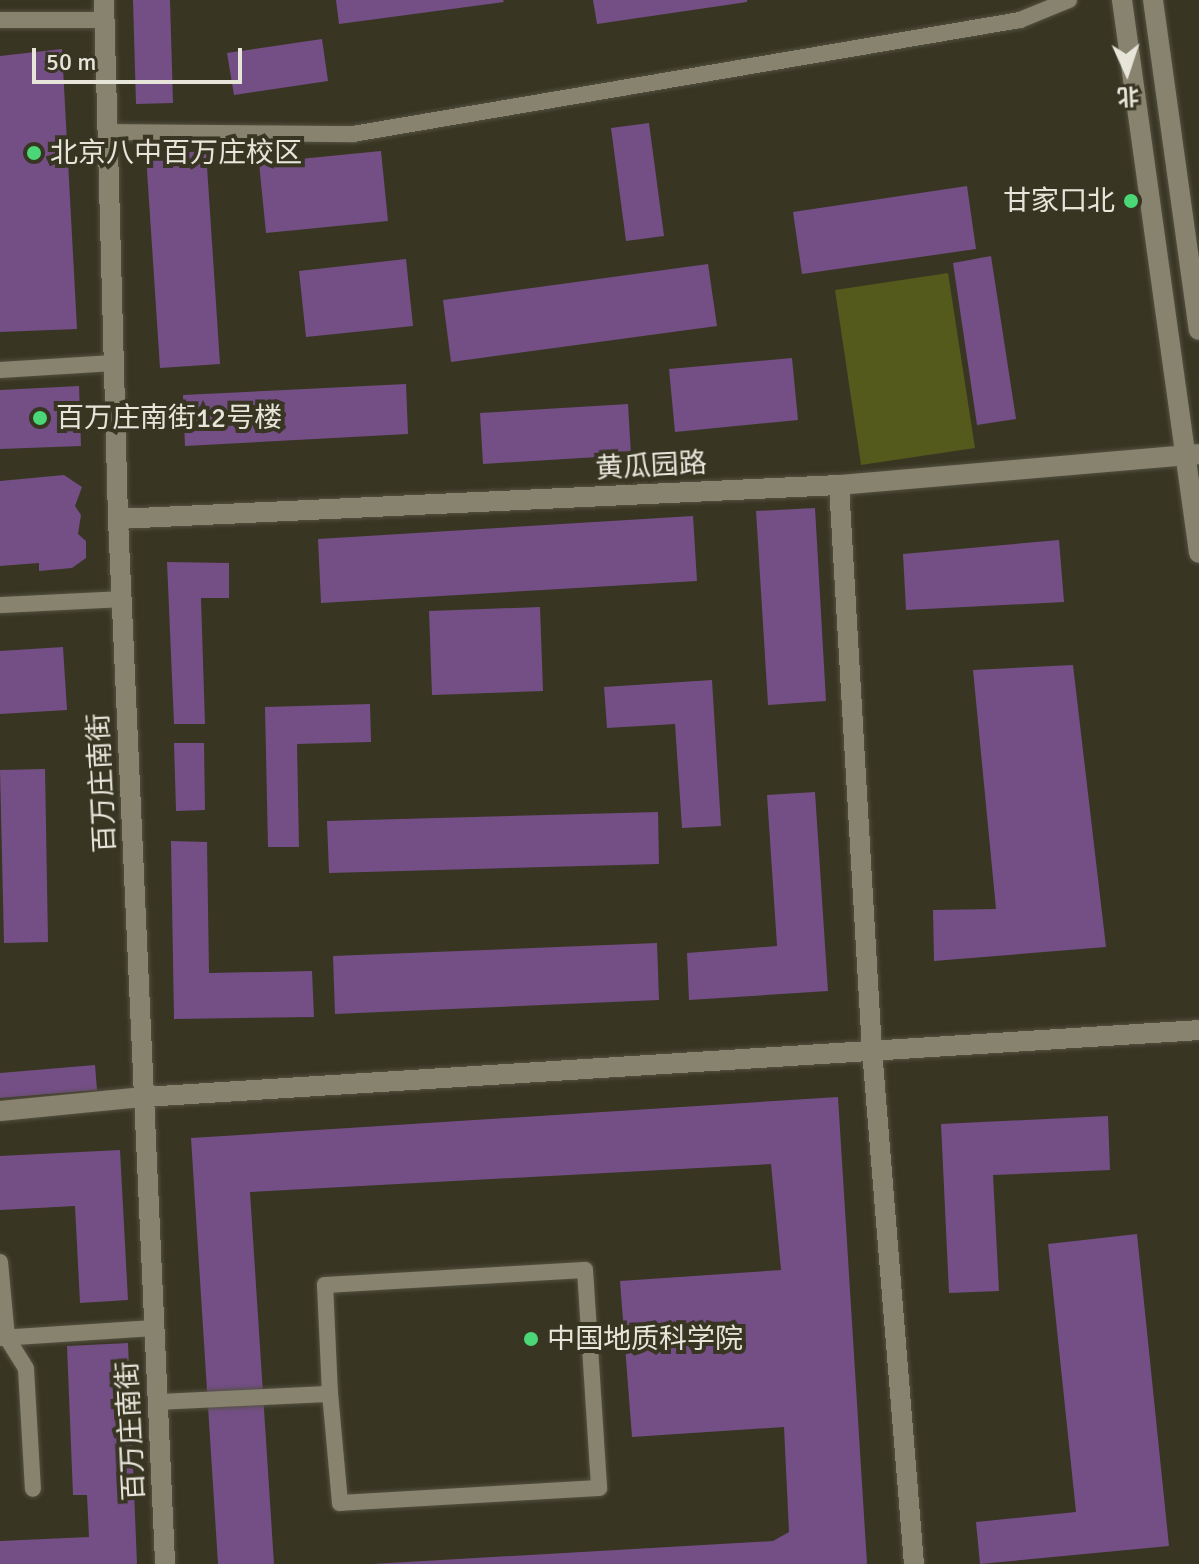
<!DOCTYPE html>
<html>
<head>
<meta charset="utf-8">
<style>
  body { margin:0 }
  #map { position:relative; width:1199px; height:1564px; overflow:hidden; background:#383523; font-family:Signika,"Noto Sans SC",sans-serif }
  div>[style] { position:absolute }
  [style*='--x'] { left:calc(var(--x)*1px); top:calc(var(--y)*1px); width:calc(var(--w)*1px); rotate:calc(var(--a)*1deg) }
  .green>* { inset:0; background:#54591c }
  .building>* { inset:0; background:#734f85 }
  .roads { filter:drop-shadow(0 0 2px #545141) drop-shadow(0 0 2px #545141) }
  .service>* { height:16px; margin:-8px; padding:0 8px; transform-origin:8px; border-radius:8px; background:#87836f }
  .minor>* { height:20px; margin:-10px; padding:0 10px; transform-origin:10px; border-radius:10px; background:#87836f }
  .tertiary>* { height:20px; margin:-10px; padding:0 10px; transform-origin:10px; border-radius:10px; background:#87836f }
  .secondary>* { height:20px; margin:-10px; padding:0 10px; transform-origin:10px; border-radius:10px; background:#87836f }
  .dots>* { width:22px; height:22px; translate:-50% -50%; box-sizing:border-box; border:4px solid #383523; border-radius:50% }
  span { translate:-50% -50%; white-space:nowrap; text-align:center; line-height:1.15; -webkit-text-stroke:8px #383523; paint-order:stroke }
  .poi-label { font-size:28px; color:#e7e5da }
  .left { translate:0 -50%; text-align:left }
  .right { translate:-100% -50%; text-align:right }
  .street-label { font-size:28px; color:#e7e5da }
  .north { position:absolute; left:1087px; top:32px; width:80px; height:80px; -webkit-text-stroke:6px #383523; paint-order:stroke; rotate:177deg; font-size:22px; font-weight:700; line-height:32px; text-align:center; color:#e7e5da }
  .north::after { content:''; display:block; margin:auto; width:28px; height:36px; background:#e7e5da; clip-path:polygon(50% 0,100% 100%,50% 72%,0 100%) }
  .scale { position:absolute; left:32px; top:48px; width:210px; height:36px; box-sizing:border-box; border:4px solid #e7e5da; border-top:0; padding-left:10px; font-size:24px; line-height:28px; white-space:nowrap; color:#e7e5da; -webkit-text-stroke:6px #383523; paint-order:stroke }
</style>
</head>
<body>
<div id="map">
  <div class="green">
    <i style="clip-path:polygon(948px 273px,975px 448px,861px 465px,835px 290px)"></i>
  </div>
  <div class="building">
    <i style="clip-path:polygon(133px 0,170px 0,173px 103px,136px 104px)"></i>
    <i style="clip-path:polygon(336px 0,503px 0,504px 2px,339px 24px)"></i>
    <i style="clip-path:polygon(593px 0,747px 0,747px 2px,597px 24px)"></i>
    <i style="clip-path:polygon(322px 39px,328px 81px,234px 95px,227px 53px)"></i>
    <i style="clip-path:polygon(62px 49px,77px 329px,0 332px,0 56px)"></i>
    <i style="clip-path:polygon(649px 123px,664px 236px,626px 241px,611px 128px)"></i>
    <i style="clip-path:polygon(206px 151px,220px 364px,160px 368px,146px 155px)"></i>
    <i style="clip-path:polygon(381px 151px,388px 221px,266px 233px,259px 163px)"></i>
    <i style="clip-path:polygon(967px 186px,976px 249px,802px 274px,793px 212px)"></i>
    <i style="clip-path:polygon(991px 256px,1016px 419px,977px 425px,953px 263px)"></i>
    <i style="clip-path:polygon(406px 259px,413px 326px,306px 337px,299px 271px)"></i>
    <i style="clip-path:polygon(708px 264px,717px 326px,451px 362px,443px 300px)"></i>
    <i style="clip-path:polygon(792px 358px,798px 420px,675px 432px,669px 369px)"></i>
    <i style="clip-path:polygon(406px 384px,408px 434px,185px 446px,183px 395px)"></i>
    <i style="clip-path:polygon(79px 386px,81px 446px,0 449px,0 390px)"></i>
    <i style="clip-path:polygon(628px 404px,631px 455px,483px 464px,480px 413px)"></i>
    <i style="clip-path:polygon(64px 475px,82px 487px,75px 506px,81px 515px,78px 534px,86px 541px,86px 558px,72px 568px,39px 571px,39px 563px,0 566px,0 481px)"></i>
    <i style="clip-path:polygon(815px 508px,826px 701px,768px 705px,756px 511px)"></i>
    <i style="clip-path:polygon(693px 516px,697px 581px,321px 603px,318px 539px)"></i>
    <i style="clip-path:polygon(1059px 540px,1064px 602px,906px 610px,903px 554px)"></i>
    <i style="clip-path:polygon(167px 562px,229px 563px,229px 598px,201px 598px,205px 724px,174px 724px)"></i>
    <i style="clip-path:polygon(540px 607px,543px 691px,432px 695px,429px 611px)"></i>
    <i style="clip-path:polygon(63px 647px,67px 710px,0 714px,0 651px)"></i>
    <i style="clip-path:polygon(1073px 665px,1106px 947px,934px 961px,933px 910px,996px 909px,973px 670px)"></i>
    <i style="clip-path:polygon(712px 680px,721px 826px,682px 828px,675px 724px,607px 728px,604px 687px)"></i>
    <i style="clip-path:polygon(370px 704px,371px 742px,297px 744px,299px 847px,268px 847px,265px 707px)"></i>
    <i style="clip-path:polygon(174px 743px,204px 743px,205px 810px,176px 811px)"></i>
    <i style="clip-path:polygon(45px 769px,48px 942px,4px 943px,0 770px)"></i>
    <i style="clip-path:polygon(815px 792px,828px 991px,689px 1000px,687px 953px,777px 946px,767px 795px)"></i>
    <i style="clip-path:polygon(658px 812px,659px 864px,329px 873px,327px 821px)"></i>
    <i style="clip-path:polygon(171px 841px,207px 842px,209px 973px,312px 971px,314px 1017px,174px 1019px)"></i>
    <i style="clip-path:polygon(657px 943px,659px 1000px,335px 1014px,333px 956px)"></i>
    <i style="clip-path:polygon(95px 1065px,97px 1090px,0 1098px,0 1073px)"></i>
    <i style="clip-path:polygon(838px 1097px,867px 1564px,372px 1564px,773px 1541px,789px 1532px,784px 1427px,632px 1437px,620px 1281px,781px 1270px,771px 1164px,250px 1192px,274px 1564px,218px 1564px,191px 1138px)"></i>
    <i style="clip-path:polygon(1108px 1116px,1110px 1170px,993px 1175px,999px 1291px,949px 1293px,941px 1124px)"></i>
    <i style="clip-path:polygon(120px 1150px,128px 1300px,80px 1303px,75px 1206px,0 1210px,0 1156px)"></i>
    <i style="clip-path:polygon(1137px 1234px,1169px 1546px,980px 1564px,976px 1522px,1076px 1512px,1048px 1244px)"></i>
    <i style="clip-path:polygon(128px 1343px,137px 1564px,0 1564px,0 1541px,89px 1537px,87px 1495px,73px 1495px,67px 1346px)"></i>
  </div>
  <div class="roads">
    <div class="service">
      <i style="--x:0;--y:20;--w:105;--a:0"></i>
      <i style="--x:109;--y:132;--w:244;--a:0.5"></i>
      <i style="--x:353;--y:134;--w:677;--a:-9.7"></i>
      <i style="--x:1020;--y:20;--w:53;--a:-22.2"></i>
      <i style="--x:0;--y:370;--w:114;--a:-3.5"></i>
      <i style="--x:0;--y:605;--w:121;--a:-2.8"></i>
      <i style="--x:0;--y:1262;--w:76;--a:84.7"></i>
      <i style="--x:7;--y:1338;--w:36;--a:58"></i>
      <i style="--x:26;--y:1369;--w:120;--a:86.7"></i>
      <i style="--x:0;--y:1338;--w:154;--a:-3.7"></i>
      <i style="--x:158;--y:1402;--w:172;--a:-2.7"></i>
      <i style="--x:330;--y:1394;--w:109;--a:-92.6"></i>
      <i style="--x:325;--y:1285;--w:260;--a:-3.3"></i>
      <i style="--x:585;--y:1270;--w:218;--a:86.3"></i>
      <i style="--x:599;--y:1488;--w:259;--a:176.7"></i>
      <i style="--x:340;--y:1503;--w:109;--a:-95.2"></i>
    </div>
    <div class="minor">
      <i style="--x:104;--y:0;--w:519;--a:88.45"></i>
      <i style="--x:118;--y:519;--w:722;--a:-2.7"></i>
      <i style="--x:839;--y:485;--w:361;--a:-4.9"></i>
      <i style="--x:839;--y:485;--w:566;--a:86.66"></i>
      <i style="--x:872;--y:1050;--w:516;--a:85.33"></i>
      <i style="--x:0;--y:1111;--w:145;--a:-5.6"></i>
      <i style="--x:144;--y:1097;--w:1057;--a:-3.63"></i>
    </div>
    <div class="tertiary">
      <i style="--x:118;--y:519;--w:1046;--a:87.42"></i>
    </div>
    <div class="secondary">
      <i style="--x:1122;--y:0;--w:558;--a:82.07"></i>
      <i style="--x:1153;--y:0;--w:333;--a:82.1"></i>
    </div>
  </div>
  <div class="dots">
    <i style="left:34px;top:153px;background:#4bd677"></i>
    <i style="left:1131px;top:201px;background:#4bd677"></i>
    <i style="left:40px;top:418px;background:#4bd677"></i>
    <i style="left:531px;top:1339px;background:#4bd677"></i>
  </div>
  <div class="poi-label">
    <span class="left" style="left:50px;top:153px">北京八中百万庄校区</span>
    <span class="right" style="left:1115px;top:201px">甘家口北</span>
    <span class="left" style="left:56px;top:418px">百万庄南街12号楼</span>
    <span class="left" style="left:547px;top:1339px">中国地质科学院</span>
  </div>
  <div class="street-label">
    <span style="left:651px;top:466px;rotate:-3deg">黄瓜园路</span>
    <span style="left:102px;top:783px;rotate:-93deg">百万庄南街</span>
    <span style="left:131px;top:1431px;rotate:-93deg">百万庄南街</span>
  </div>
  <div class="north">北</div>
  <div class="scale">50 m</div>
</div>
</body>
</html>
